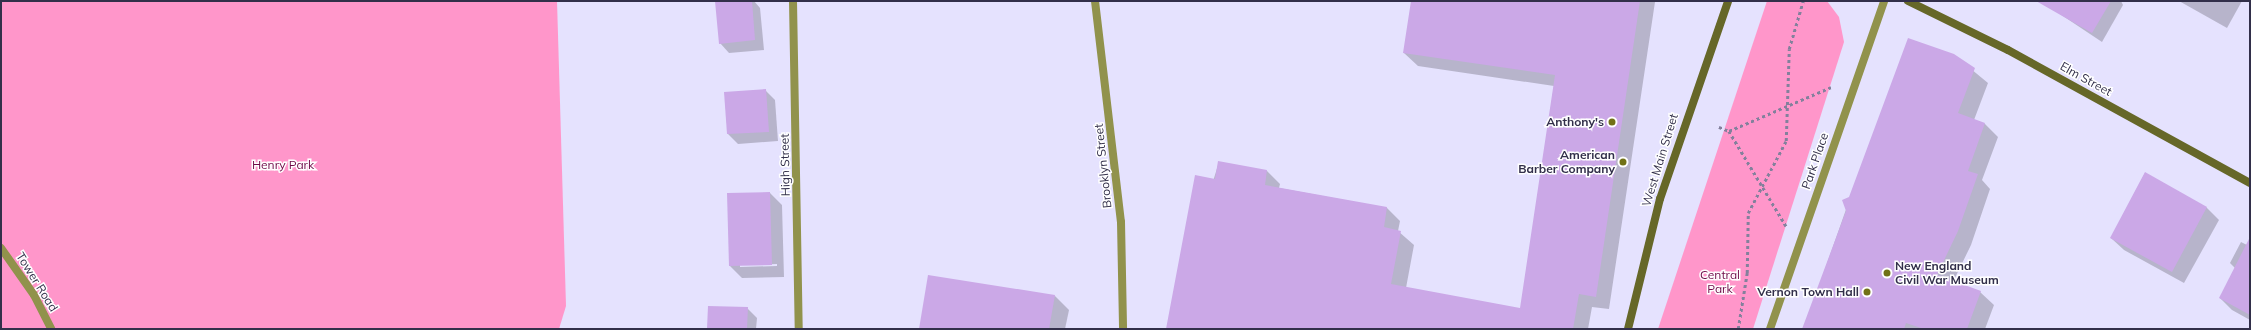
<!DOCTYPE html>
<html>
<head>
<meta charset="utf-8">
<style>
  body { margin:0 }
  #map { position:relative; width:2251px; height:330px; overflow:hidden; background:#e5e2fe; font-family:Mulish,sans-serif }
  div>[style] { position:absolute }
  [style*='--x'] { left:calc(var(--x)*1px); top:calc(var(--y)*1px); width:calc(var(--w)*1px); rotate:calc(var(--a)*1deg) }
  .green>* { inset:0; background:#ff96ca }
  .shadow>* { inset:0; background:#0003 }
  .building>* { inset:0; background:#cba8e7 }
  .path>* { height:2.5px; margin-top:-1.25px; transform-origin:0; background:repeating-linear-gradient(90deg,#83809c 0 3px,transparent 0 6px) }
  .street>* { height:8px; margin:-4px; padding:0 4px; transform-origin:4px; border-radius:4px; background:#91924c }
  .secondary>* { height:8px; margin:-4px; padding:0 4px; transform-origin:4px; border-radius:4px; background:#666728 }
  .dots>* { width:11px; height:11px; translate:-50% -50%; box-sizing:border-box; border:2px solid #fff; border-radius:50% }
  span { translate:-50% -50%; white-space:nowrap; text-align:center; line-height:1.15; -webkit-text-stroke:3px #fff; paint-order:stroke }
  .street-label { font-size:12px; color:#322f4a }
  .poi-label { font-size:12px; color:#322f4a; font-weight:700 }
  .right { translate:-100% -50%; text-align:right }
  .left { translate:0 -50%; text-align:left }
  .park-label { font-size:12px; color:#6f0a48 }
  .frame { position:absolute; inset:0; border:2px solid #322f4a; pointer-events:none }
</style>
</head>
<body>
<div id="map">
  <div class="green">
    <i style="clip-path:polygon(1px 1px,557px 1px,566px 306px,559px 329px,1px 329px)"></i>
    <i style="clip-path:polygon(1767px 1px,1827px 1px,1839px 17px,1844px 42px,1753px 329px,1658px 329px)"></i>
  </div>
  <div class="shadow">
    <i style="clip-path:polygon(716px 1px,754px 1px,760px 8px,764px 50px,729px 53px,720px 43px)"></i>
    <i style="clip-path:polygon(1412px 1px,1655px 2px,1609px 309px,1592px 307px,1588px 329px,1167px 329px,1219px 162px,1267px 171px,1280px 184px,1279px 188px,1387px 208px,1400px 221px,1398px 231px,1414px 245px,1406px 288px,1521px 309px,1554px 86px,1418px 66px,1404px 53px)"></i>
    <i style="clip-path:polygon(2067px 1px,2121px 1px,2123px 5px,2102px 42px,2060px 14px)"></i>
    <i style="clip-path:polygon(2179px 1px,2242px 1px,2227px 28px)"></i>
    <i style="clip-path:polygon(1954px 55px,1988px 83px,1974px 120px,1985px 124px,1998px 137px,1982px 180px,1990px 189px,1971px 245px,1953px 282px,1980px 292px,1994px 305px,1985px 329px,1804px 329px,1850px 198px)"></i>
    <i style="clip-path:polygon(765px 90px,775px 100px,778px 141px,738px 144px,728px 134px,726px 93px)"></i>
    <i style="clip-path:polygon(2145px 173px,2207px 208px,2219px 220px,2184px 283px,2124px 250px,2111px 238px)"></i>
    <i style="clip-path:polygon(evenodd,770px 193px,782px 205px,784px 277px,742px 278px,730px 266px,770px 193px,777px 264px,777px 266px,740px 267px,740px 265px,777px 264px)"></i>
    <i style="clip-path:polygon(2250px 239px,2250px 320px,2232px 310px,2220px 298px,2235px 268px,2230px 263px,2241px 242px,2247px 245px)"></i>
    <i style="clip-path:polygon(1055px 296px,1069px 310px,1065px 329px,920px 329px)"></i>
    <i style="clip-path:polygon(747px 308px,757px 318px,756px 329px,708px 329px)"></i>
  </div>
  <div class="building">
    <i style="clip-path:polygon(715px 1px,752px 1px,755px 40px,719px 44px)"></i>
    <i style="clip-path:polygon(1411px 1px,1640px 1px,1596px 297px,1579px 294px,1573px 329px,1166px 329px,1195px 175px,1215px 179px,1218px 161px,1267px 170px,1265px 185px,1387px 207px,1384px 227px,1401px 231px,1391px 284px,1520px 308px,1555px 75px,1403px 53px)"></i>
    <i style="clip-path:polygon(2036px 1px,2111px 1px,2092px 33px)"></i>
    <i style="clip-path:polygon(1908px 38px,1954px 54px,1975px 68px,1958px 113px,1985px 123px,1968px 171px,1978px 174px,1958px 231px,1937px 275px,1981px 291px,1967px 329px,1924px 329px,1906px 323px,1904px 329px,1802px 329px,1846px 211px,1842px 200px,1849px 197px)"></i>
    <i style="clip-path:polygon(766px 89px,769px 132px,727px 134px,724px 92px)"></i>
    <i style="clip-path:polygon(2145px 172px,2207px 207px,2172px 272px,2110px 238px)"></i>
    <i style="clip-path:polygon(770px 192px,772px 265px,729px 266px,727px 193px)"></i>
    <i style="clip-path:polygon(2250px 237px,2250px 315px,2219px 298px)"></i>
    <i style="clip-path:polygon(928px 275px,1055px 295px,1049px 329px,919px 329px)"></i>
    <i style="clip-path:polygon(708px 306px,748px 307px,747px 329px,707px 329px)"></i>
  </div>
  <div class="path">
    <i style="--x:1719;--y:127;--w:11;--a:22"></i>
    <i style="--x:1729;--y:131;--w:111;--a:59"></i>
    <i style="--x:1729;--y:131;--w:111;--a:-23.3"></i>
    <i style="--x:1738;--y:329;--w:57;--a:-80.9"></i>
    <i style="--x:1747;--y:273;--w:60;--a:-89"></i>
    <i style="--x:1748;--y:213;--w:81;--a:-62.2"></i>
    <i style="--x:1786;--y:141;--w:92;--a:-88.1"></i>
    <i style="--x:1789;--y:49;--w:50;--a:-73.7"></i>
  </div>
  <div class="street">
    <i style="--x:793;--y:1;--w:328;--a:89"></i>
    <i style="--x:1095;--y:1;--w:223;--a:83.3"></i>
    <i style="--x:1121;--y:222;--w:107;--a:88.9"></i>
    <i style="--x:1;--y:248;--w:57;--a:54.9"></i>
    <i style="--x:34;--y:295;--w:38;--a:63"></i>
    <i style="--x:1770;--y:329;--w:347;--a:-70.8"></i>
  </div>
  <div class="secondary">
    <i style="--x:1908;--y:1;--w:111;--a:26.1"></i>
    <i style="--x:2008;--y:50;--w:276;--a:28.8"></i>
    <i style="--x:1628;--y:329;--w:134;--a:-76.2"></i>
    <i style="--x:1660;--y:199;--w:209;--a:-71"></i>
  </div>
  <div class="dots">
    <i style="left:1612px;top:122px;background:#717116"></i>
    <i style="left:1623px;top:162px;background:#717116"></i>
    <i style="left:1887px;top:273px;background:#717116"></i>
    <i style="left:1867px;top:292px;background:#717116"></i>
  </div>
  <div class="street-label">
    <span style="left:2086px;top:79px;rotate:29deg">Elm Street</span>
    <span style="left:1660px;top:160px;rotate:-73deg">West Main Street</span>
    <span style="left:1815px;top:161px;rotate:-71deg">Park Place</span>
    <span style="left:785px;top:165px;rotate:-91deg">High Street</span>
    <span style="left:1103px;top:166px;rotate:-96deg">Brooklyn Street</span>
    <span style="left:37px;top:282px;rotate:58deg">Tower Road</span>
  </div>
  <div class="poi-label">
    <span class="right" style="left:1604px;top:122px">Anthony's</span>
    <span class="right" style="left:1615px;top:162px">American<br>Barber Company</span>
    <span class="left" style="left:1895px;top:273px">New England<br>Civil War Museum</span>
    <span class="right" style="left:1859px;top:292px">Vernon Town Hall</span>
  </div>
  <div class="park-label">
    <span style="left:283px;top:165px">Henry Park</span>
    <span style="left:1720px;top:282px">Central<br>Park</span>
  </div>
  <div class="frame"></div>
</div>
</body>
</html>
